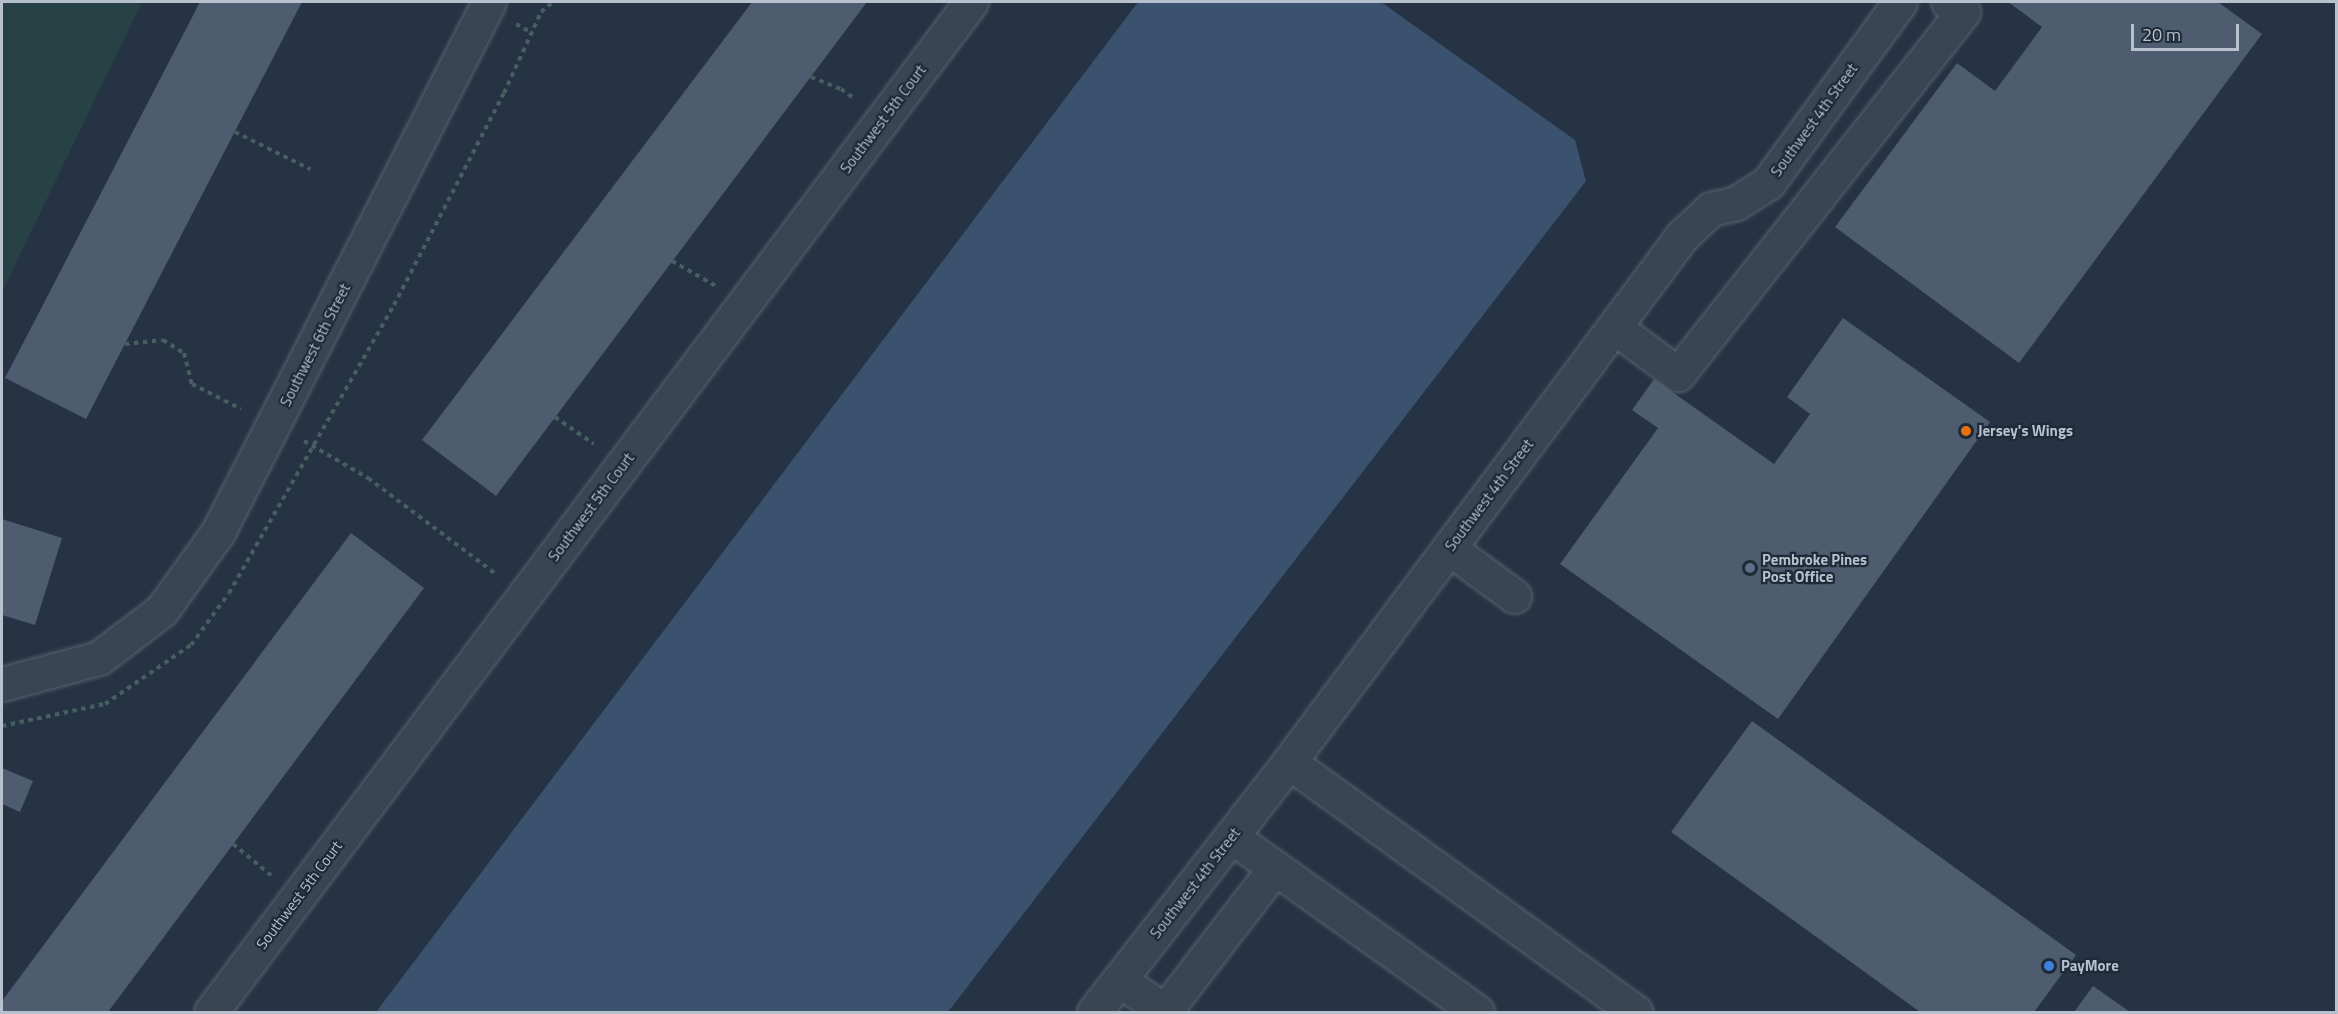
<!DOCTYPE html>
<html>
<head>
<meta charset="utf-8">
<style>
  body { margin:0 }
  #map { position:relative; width:2338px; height:1014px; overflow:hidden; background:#253344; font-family:"Titillium Web",sans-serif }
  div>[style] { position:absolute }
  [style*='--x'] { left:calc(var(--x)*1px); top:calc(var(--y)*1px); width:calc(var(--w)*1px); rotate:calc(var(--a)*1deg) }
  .green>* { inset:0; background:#274245 }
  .water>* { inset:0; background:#3a526d }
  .building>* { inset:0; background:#4e5c6f }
  .path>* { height:4px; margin-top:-2px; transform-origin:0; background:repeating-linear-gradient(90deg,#465f61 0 4.5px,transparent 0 9px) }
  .roads { filter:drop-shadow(0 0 2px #586370) drop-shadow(0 0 2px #586370) }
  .minor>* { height:33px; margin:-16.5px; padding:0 16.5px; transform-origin:16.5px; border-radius:16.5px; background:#3a4553 }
  .dots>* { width:16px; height:16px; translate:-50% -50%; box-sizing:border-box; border:3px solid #1e2a38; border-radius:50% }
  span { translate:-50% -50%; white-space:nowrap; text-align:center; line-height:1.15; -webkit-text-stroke:4.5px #1e2a38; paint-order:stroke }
  .street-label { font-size:15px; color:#b7c0cd }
  .poi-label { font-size:15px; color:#b7c0cd; font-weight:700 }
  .left { translate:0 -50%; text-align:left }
  .frame { position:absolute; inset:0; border:3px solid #b7c0cd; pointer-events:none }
  .scale { position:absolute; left:2131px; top:24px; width:108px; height:27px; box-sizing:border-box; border:3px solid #b7c0cd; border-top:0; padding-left:8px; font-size:18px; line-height:21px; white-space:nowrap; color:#b7c0cd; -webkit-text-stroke:4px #1e2a38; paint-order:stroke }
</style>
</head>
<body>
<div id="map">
  <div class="green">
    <i style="clip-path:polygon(2px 2px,142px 2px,2px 292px)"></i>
  </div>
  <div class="water">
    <i style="clip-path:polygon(1138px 2px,1381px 2px,1575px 140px,1586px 181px,948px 1012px,376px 1012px)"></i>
  </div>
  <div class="building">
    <i style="clip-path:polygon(200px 2px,302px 2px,86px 419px,5px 378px)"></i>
    <i style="clip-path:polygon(752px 2px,867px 2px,496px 496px,422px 440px)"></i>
    <i style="clip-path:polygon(2008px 2px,2218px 2px,2262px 34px,2019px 363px,1835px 227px,1957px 63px,1995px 91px,2042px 27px)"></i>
    <i style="clip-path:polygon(1843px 318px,1990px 422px,1778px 719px,1560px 564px,1658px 428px,1632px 410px,1654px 379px,1774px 464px,1810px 414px,1787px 397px)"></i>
    <i style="clip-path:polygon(2px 519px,62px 538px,35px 625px,2px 615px)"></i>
    <i style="clip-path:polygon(351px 533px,424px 588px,108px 1012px,2px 1012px,2px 1001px)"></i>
    <i style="clip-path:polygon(1752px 721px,2076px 955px,2034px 1012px,1920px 1012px,1671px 832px)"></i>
    <i style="clip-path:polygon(2px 768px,33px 781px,20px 812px,2px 804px)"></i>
    <i style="clip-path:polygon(2093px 986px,2130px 1012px,2074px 1012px)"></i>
  </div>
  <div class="path">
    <i style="--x:516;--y:24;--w:18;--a:29"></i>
    <i style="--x:811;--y:77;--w:32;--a:22"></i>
    <i style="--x:841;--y:89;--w:17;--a:36"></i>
    <i style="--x:235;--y:132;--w:84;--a:26.3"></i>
    <i style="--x:672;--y:261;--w:51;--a:29.6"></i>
    <i style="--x:125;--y:344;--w:38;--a:-6"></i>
    <i style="--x:163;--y:340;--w:25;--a:32"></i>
    <i style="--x:184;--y:353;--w:32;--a:76"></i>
    <i style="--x:192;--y:384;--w:55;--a:27"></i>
    <i style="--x:555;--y:417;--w:47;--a:34.7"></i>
    <i style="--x:304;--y:441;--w:74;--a:30"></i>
    <i style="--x:368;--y:478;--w:161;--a:36.9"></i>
    <i style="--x:2;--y:726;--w:105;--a:-12.1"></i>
    <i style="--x:105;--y:704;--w:104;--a:-34.5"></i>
    <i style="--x:191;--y:645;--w:64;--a:-53.8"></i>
    <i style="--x:229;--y:593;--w:332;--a:-60.2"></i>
    <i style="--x:394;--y:305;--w:239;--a:-62.6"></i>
    <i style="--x:504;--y:93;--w:89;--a:-65.4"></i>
    <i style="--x:541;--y:12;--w:16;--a:-40"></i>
    <i style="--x:233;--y:844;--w:50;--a:39.4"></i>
  </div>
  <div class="roads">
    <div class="minor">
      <i style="--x:1614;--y:327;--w:79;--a:36.3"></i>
      <i style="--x:1678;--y:374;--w:461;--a:-51.8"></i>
      <i style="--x:1963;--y:12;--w:18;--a:-146"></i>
      <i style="--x:1449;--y:548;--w:81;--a:36.4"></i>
      <i style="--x:2;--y:684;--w:100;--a:-15"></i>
      <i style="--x:99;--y:658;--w:79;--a:-37.3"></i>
      <i style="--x:162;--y:610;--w:96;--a:-54.3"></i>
      <i style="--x:218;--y:532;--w:595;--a:-62.92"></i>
      <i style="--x:1289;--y:762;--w:427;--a:35.8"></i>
      <i style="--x:1232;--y:837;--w:301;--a:35.5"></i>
      <i style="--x:1119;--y:980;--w:55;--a:34"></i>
      <i style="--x:211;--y:1012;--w:1264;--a:-53.04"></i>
      <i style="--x:1094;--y:1012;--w:317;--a:-52"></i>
      <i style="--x:1289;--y:762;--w:657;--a:-53.23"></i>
      <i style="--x:1682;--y:236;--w:40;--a:-43"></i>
      <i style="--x:1711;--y:209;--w:26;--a:-13"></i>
      <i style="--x:1736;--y:203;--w:38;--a:-32"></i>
      <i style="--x:1768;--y:183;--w:224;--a:-53.9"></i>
      <i style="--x:1164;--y:1012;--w:182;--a:-52.4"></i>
    </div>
  </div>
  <div class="dots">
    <i style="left:1966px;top:431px;background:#e8710a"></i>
    <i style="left:1750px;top:568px;background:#5c6f8a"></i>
    <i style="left:2049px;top:966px;background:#3f7fe0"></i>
  </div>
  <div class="street-label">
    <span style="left:883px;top:119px;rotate:-53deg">Southwest 5th Court</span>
    <span style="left:1814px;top:120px;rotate:-54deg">Southwest 4th Street</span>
    <span style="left:315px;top:345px;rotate:-63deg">Southwest 6th Street</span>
    <span style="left:1489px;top:495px;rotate:-53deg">Southwest 4th Street</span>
    <span style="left:591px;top:507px;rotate:-53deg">Southwest 5th Court</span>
    <span style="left:1195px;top:883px;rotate:-52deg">Southwest 4th Street</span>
    <span style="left:299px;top:895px;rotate:-53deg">Southwest 5th Court</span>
  </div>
  <div class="poi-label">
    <span class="left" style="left:1978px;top:431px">Jersey's Wings</span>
    <span class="left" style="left:1762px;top:568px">Pembroke Pines<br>Post Office</span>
    <span class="left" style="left:2061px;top:966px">PayMore</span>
  </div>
  <div class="frame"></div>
  <div class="scale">20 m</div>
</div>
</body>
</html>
